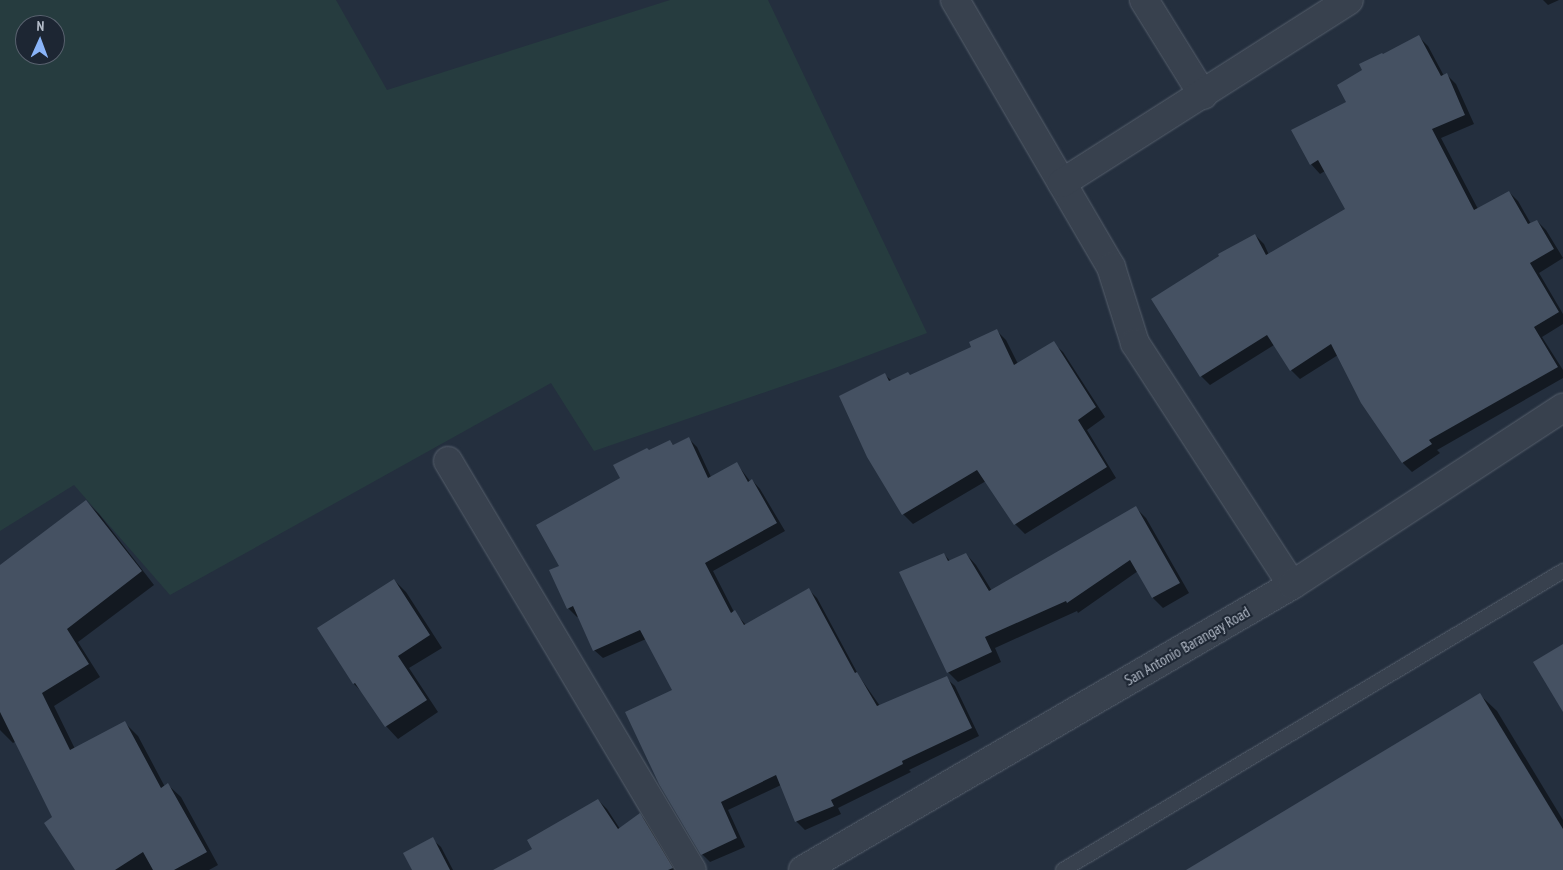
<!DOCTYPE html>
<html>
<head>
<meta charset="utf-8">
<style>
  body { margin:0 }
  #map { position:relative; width:1563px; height:870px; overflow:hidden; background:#242f3e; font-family:"PT Sans Narrow",sans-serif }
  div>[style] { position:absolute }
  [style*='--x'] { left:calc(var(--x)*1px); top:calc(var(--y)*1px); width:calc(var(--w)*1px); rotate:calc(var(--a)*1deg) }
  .green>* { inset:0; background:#263c3f }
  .shadow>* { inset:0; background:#0007 }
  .building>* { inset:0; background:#455162 }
  .roads { filter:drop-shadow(0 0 1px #565f6c) drop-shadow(0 0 1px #565f6c) }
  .service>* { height:14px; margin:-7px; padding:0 7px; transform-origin:7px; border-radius:7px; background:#38414e }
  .minor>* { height:28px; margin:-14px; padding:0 14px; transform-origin:14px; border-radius:14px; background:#38414e }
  span { translate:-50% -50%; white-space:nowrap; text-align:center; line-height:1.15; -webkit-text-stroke:4px #1d2633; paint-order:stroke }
  .street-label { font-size:15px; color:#b4bcc9 }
  .north { position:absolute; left:15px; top:15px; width:50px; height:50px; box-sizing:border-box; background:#1d2633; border:1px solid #59626f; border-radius:50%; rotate:2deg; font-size:14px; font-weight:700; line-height:20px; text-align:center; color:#b4bcc9 }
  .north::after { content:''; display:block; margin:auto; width:18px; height:22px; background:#8ab4f8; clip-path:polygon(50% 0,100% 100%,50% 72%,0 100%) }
</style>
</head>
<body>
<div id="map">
  <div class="green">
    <i style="clip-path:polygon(evenodd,0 0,336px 0,387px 90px,670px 0,768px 0,927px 333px,835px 368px,594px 451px,551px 383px,170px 595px,74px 485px,0 531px,0 0,25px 25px,55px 25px,55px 55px,25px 55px,25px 25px)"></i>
  </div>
  <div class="shadow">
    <i style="clip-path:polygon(1543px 0,1559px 0,1548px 5px)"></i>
    <i style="clip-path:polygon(1418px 36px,1428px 46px,1444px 76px,1447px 75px,1456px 84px,1474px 124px,1441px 138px,1478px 209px,1509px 192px,1518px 201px,1531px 224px,1537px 221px,1546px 230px,1563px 258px,1539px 273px,1563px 314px,1563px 324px,1542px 337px,1563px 370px,1563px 378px,1437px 450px,1440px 453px,1412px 472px,1403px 463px,1362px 403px,1338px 355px,1300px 379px,1291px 370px,1274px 345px,1210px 385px,1201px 376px,1255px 235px,1264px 244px,1269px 255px,1347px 210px,1325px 171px,1320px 174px,1311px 164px,1348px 102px,1384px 56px)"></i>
    <i style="clip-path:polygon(996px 330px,1006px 340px,1018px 364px,1053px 343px,1063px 352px,1105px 417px,1087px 430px,1116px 478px,1025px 534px,1015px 524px,986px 481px,913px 524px,903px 514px,885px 375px,892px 381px,910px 376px,973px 348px)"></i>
    <i style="clip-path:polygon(688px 438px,697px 447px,711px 477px,737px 464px,750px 481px,752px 480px,760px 489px,785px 531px,713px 571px,734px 612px,746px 625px,808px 589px,817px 598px,859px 676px,880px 706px,946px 678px,955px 686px,979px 736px,909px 770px,911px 772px,838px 808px,841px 814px,805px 830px,796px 821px,781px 785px,728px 810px,745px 847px,710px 862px,702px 854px,674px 690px,646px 639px,603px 658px,594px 650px,579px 616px,577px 617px,568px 608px,551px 571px,561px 566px,622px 479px,649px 451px,670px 441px,674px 446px)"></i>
    <i style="clip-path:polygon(86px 501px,99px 514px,154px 585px,78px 642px,100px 677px,54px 706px,75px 749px,125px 723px,138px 736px,165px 787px,168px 785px,181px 797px,218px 865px,209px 870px,76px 870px,54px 818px,16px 741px,13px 743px,0 730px,0 567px)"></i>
    <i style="clip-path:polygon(1136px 508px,1146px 518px,1189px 593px,1163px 608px,1153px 598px,1138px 571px,1078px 613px,1077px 611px,995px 648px,1001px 662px,958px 682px,948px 672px,944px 554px,950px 561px,966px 554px,976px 565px,992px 591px)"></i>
    <i style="clip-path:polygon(394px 580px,406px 592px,442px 648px,409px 668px,438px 712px,398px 739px,386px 726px,364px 694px,354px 684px)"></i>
    <i style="clip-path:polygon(1480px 695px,1497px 711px,1563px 820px,1563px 870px,1189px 870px)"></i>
    <i style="clip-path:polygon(598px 800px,607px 809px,620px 829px,640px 814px,648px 823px,677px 870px,496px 870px,534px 849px)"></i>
    <i style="clip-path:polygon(432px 839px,441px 847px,453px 870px,413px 870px)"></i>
  </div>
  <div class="building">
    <i style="clip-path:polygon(1419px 35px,1441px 76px,1447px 73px,1465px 115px,1432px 129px,1474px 210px,1509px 191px,1528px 224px,1537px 220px,1554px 249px,1530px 263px,1559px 312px,1534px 327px,1558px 367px,1429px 440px,1432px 444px,1402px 463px,1361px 403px,1331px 344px,1290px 371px,1267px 335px,1200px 377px,1151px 299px,1219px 256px,1218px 254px,1255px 234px,1266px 255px,1345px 209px,1318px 160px,1310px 165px,1291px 130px,1346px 102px,1337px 85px,1362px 70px,1359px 64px,1382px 53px,1383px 54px)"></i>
    <i style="clip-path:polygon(997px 329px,1014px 365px,1054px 341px,1096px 407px,1078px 420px,1107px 467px,1014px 525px,977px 470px,902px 515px,867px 457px,839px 396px,885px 373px,889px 381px,908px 372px,910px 375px,971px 347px,969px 342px)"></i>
    <i style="clip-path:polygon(689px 437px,708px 478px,737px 462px,748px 482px,752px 479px,777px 523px,705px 563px,731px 613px,735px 610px,744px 625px,809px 588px,855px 673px,857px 672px,877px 706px,947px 676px,972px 728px,902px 761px,903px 764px,831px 800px,834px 806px,795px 822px,776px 775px,721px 802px,737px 838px,701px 855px,659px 784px,625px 712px,672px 690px,640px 630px,593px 651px,573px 606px,567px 609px,549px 570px,559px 566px,536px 525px,620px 478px,613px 465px,647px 448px,649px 450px,670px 440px,673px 445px)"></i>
    <i style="clip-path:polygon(86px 500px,142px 571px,67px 629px,89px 664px,42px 693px,70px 750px,125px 721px,161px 788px,168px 783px,207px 852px,174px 870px,153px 870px,143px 852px,115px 870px,75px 870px,44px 823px,52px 817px,0 712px,0 565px)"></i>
    <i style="clip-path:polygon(1136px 506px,1180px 583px,1152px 598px,1130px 560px,1067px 603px,1066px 601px,985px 637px,992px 652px,947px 673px,899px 572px,944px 553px,948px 561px,966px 553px,989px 591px)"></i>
    <i style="clip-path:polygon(394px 579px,430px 635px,398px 656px,427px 700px,385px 727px,355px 683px,353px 684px,317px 628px)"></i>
    <i style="clip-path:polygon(1563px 644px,1563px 712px,1533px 662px)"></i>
    <i style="clip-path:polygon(1480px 693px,1563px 829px,1563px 870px,1186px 870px)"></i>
    <i style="clip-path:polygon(598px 799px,618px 829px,640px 813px,673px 868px,668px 870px,493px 870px,532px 849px,527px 840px)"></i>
    <i style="clip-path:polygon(433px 837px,450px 870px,412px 870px,403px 853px)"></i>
  </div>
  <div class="roads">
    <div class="service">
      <i style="--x:1063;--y:870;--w:583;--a:-30.88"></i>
    </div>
    <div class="minor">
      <i style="--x:955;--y:0;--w:309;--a:59.7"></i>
      <i style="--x:1111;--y:267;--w:80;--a:72.5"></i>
      <i style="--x:1135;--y:343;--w:288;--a:57"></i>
      <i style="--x:1144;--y:0;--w:112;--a:58.2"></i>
      <i style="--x:1062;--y:183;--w:340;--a:-32.5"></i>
      <i style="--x:448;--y:461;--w:476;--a:59.2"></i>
      <i style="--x:803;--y:870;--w:566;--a:-30.23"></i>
      <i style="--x:1292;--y:585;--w:324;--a:-33.2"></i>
    </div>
  </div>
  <div class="street-label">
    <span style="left:1187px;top:646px;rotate:-30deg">San Antonio Barangay Road</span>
  </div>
  <div class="north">N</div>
</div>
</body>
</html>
